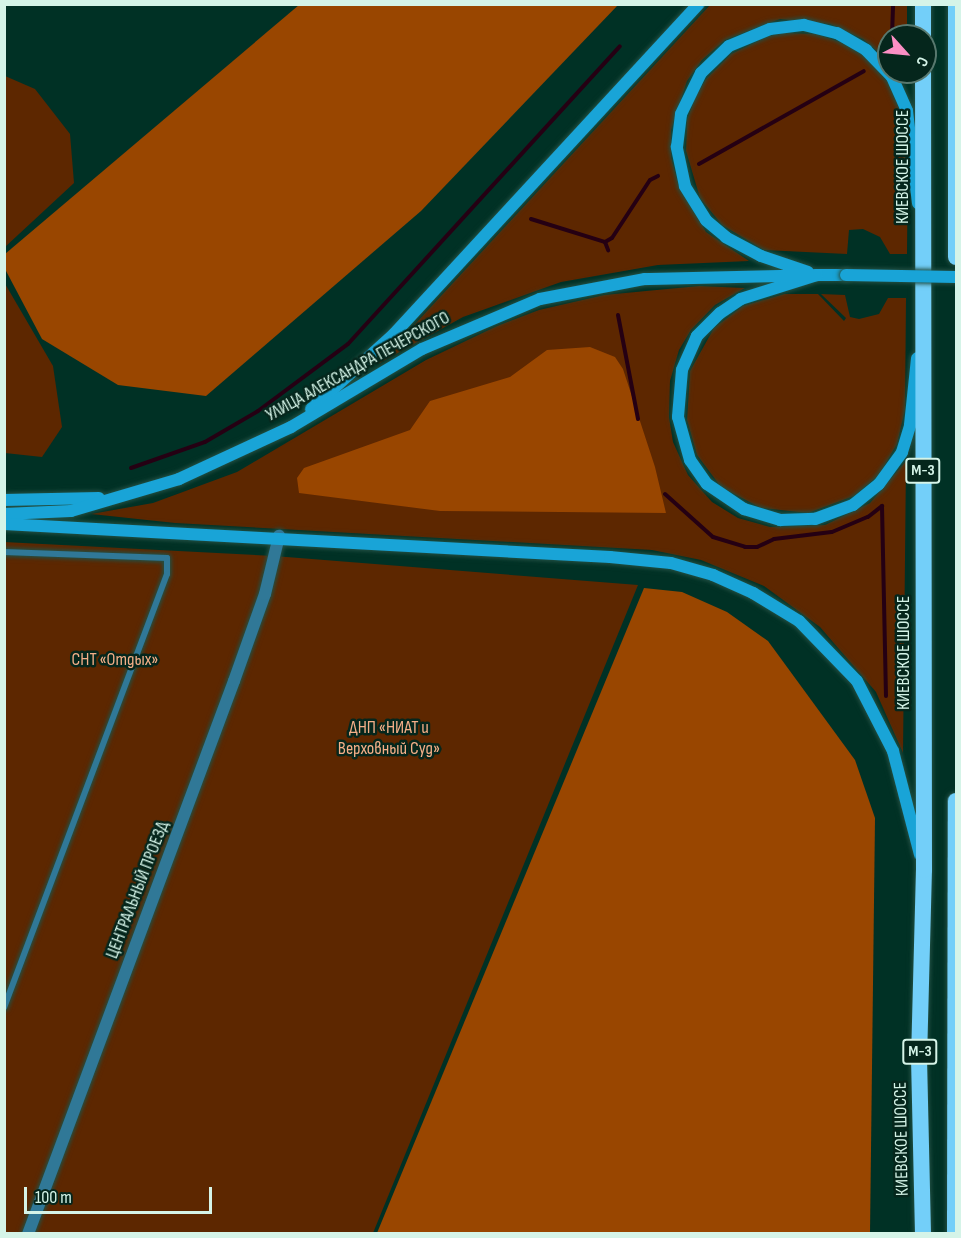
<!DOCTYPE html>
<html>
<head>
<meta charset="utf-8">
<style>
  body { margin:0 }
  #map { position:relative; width:961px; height:1238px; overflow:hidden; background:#003125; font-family:"Sofia Sans Condensed",sans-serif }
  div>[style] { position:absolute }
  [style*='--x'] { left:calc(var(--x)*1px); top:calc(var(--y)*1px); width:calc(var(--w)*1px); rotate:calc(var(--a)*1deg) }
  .green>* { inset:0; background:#5d2700 }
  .forest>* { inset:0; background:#994600 }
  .stream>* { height:4px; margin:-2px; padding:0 2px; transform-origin:2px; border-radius:2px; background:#250013 }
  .roads { filter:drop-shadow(0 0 2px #225044) drop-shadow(0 0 2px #225044) }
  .service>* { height:6px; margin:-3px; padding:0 3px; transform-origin:3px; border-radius:3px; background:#307897 }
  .minor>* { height:12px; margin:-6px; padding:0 6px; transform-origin:6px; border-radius:6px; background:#307897 }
  .secondary>* { height:12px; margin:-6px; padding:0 6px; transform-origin:6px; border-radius:6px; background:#19a4d7 }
  .trunk>* { height:16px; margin:-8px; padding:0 8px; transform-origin:8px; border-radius:8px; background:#73cff9 }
  .bridges { filter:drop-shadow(0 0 2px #225044) drop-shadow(0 0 2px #225044) }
  .secondary-bridge>* { height:12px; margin:-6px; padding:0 6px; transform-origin:6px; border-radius:6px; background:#19a4d7 }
  span { translate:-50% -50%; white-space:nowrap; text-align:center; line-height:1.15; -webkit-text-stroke:5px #05261c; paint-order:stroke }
  .shield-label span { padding:2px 4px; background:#05261c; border:2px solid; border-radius:4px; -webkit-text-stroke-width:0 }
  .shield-label { font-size:16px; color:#d5f4e8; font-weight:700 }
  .street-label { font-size:18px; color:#d5f4e8 }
  .park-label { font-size:18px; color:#f4af88 }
  .frame { position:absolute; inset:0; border:6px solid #d5f4e8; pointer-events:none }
  .north { position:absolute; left:877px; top:24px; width:60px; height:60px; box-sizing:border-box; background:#05261c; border:2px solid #58786e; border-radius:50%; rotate:117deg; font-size:16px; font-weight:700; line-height:24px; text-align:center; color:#d5f4e8 }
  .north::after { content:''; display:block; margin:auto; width:21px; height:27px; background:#fb8fc4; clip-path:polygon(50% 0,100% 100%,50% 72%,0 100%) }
  .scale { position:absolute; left:24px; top:1187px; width:188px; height:27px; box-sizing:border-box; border:3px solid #d5f4e8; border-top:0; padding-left:8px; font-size:18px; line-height:21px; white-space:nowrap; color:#d5f4e8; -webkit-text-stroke:4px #05261c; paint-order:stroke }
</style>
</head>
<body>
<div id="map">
  <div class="green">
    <i style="clip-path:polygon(710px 5px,907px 5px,907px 36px,889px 36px,889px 61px,863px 39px,830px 24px,780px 19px,725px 40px,702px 60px,687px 81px,671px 130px,671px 157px,679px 187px,706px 232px,749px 261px,658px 265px,561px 282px,463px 317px,378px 364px)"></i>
    <i style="clip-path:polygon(785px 33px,816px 34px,840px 42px,865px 56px,888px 82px,904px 120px,908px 158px,907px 254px,890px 254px,880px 237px,863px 229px,849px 230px,847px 254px,764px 250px,722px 225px,700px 198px,686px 151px,687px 120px,695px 98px,706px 79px,731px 54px,769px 36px)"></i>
    <i style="clip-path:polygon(5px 76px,35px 89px,70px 134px,74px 183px,5px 247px)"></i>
    <i style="clip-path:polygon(4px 282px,53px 366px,62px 427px,42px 457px,5px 453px)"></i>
    <i style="clip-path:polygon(699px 286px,745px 288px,715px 305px,691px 330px,679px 350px,670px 381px,669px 417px,673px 442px,688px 475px,712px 502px,738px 518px,770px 527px,825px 525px,870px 503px,906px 461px,903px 753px,876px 692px,820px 627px,764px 586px,701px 560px,652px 550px,175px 523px,91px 514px,153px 503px,237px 472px,426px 360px,497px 326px,539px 310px,604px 295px)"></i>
    <i style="clip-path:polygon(784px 294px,818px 294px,844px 321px,846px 318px,821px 294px,845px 295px,850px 317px,859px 319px,879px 314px,888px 298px,906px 298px,905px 410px,897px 444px,879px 475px,854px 496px,808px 513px,761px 508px,721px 487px,697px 455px,687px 420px,690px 371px,714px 328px,743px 306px)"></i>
    <i style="clip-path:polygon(4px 542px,274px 556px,638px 585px,373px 1233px,5px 1233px)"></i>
  </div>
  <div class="forest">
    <i style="clip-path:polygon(299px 5px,618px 5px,421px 211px,206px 396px,118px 385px,42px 339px,5px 269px,5px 254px)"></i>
    <i style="clip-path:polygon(590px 347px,615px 357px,623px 369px,655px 467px,666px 513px,440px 511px,299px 493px,297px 478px,304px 468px,410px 430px,430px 401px,510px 377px,547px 350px)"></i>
    <i style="clip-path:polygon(644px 588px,682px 592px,727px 612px,768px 641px,855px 760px,875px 818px,870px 1233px,377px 1233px)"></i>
  </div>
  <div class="stream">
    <i style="--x:892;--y:36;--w:32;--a:-88"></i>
    <i style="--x:887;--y:51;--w:3;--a:-45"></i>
    <i style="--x:699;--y:164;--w:189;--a:-29.4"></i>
    <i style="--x:531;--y:219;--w:77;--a:17.3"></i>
    <i style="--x:605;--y:242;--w:8;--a:-30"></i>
    <i style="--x:612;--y:238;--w:69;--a:-56.8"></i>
    <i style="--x:650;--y:180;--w:9;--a:-27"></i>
    <i style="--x:605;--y:242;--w:9;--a:69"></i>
    <i style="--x:618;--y:315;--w:106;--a:79.1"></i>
    <i style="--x:131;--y:468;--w:78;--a:-19.4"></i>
    <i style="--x:205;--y:442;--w:61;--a:-30.3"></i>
    <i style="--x:258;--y:411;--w:112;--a:-36.7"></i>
    <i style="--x:348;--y:344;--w:403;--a:-47.6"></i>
    <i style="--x:665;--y:494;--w:64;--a:41.9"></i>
    <i style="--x:713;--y:537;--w:34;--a:17"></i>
    <i style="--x:745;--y:547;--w:12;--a:0"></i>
    <i style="--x:757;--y:547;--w:19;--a:-25"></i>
    <i style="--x:774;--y:539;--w:58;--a:-6.9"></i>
    <i style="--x:832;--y:532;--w:39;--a:-23"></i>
    <i style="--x:868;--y:517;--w:18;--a:-38"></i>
    <i style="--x:882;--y:506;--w:190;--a:88.8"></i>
  </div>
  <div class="roads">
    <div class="service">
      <i style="--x:4;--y:552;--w:163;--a:2.1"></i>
      <i style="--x:167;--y:558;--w:16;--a:90"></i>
      <i style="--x:167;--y:574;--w:463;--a:110.6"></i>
    </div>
    <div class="minor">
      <i style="--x:28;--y:1234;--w:590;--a:-69.57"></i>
      <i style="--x:234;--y:681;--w:92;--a:-70.4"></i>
      <i style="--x:265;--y:594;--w:60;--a:-76.4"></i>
    </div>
    <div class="secondary">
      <i style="--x:808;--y:272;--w:50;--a:-161.2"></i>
      <i style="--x:761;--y:256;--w:40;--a:-152"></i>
      <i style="--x:726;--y:237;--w:26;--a:-140"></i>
      <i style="--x:706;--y:220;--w:40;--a:-122"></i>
      <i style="--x:685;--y:186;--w:40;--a:-102"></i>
      <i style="--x:677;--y:147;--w:33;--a:-83"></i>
      <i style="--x:681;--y:114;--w:46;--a:-64"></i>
      <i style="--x:701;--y:73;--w:39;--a:-44"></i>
      <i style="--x:729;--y:46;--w:44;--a:-22.5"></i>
      <i style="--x:770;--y:29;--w:34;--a:-7"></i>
      <i style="--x:804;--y:25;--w:34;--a:14"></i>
      <i style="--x:837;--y:33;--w:34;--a:30"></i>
      <i style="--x:866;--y:50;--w:37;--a:46"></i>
      <i style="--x:892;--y:77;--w:37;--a:66"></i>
      <i style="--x:907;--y:111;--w:93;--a:83.2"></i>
      <i style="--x:846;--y:275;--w:29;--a:180"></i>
      <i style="--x:817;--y:275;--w:80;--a:162.5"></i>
      <i style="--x:741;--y:299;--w:25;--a:146"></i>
      <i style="--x:720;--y:313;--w:33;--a:135"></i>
      <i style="--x:697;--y:336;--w:37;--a:114"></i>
      <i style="--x:682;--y:370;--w:47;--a:94.9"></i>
      <i style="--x:678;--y:417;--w:45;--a:74.4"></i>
      <i style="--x:690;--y:460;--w:29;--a:55"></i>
      <i style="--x:707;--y:484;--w:45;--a:34"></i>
      <i style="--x:744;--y:509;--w:38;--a:17"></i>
      <i style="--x:780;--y:520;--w:35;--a:-2"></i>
      <i style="--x:815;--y:519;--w:40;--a:-20.2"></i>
      <i style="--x:853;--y:505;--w:33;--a:-39"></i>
      <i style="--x:879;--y:484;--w:39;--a:-54"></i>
      <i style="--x:902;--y:452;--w:28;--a:-73"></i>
      <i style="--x:910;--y:425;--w:67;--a:-84"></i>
      <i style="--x:311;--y:409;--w:112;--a:-42.1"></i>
      <i style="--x:394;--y:334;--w:449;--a:-47.3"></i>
      <i style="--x:4;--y:500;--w:95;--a:-1.2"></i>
      <i style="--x:4;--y:514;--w:67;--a:-2.6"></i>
      <i style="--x:71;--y:511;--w:113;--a:-16.5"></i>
      <i style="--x:179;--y:479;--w:123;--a:-24.9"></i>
      <i style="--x:291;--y:427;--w:152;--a:-30.8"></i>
      <i style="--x:422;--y:349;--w:128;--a:-23"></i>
      <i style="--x:540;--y:299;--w:107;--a:-10.8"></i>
      <i style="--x:645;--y:279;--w:172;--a:-1.3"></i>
      <i style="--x:4;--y:524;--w:607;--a:3.12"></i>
      <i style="--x:610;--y:557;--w:61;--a:5.6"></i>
      <i style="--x:671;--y:563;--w:44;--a:15.9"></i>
      <i style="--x:713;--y:575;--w:44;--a:24.2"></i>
      <i style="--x:753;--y:593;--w:54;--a:31.3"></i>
      <i style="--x:799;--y:621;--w:83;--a:46"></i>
      <i style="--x:857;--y:681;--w:79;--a:62.8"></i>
      <i style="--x:893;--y:751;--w:107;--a:75.4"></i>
    </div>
    <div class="trunk">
      <i style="--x:956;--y:4;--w:253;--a:90"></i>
      <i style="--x:923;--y:36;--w:32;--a:-90"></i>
      <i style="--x:923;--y:1234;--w:174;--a:-91.3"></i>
      <i style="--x:919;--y:1060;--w:190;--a:-88.5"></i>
      <i style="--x:924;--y:870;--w:798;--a:-90.07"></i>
      <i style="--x:955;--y:1234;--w:433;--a:-89.9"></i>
    </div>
  </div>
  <div class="bridges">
    <div class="secondary-bridge">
      <i style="--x:846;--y:275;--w:110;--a:1"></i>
    </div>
  </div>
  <div class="shield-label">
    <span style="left:923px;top:471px">М-3</span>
    <span style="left:920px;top:1052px">М-3</span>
  </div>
  <div class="street-label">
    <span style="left:903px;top:167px;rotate:-90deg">КИЕВСКОЕ ШОССЕ</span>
    <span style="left:358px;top:367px;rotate:-29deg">УЛИЦА АЛЕКСАНДРА ПЕЧЕРСКОГО</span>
    <span style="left:904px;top:653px;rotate:-90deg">КИЕВСКОЕ ШОССЕ</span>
    <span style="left:138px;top:890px;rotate:-69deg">ЦЕНТРАЛЬНЫЙ ПРОЕЗД</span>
    <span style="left:902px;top:1139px;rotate:-91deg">КИЕВСКОЕ ШОССЕ</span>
  </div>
  <div class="park-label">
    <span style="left:115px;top:660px">СНТ «Отдых»</span>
    <span style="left:389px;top:739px">ДНП «НИАТ и<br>Верховный Суд»</span>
  </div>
  <div class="frame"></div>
  <div class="north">С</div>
  <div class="scale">100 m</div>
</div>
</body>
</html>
